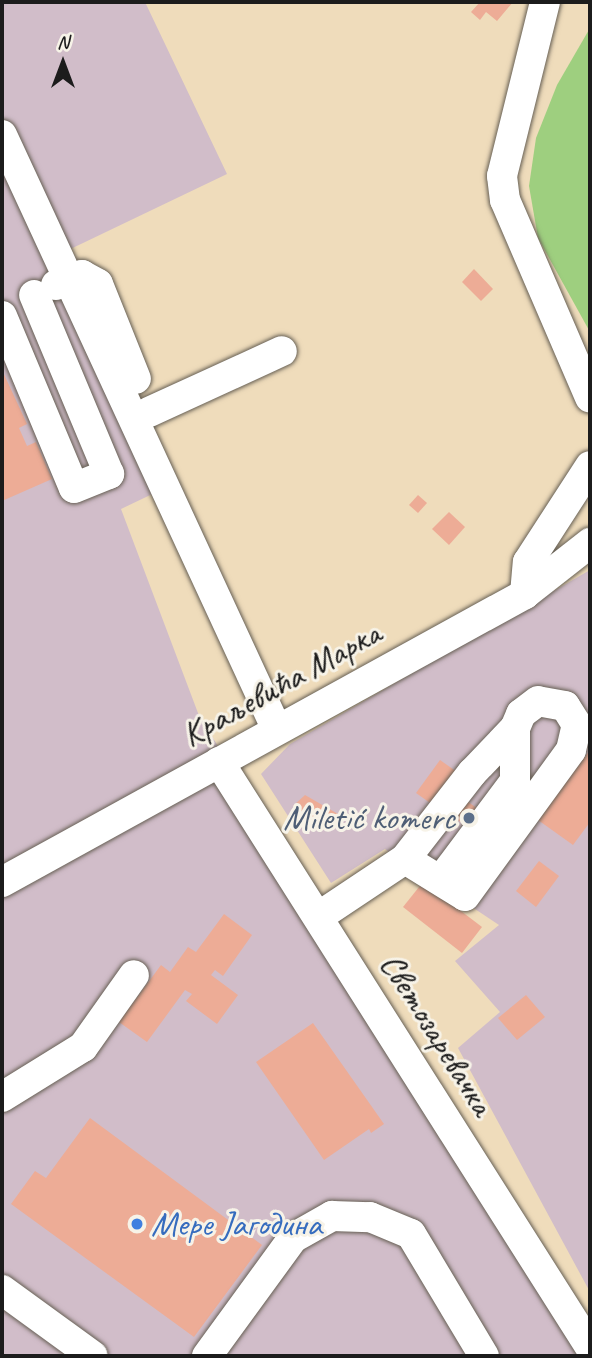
<!DOCTYPE html>
<html>
<head>
<meta charset="utf-8">
<style>
  body { margin:0 }
  #map { position:relative; width:592px; height:1358px; overflow:hidden; background:#efdcbb; font-family:Caveat,sans-serif }
  div>[style] { position:absolute }
  [style*='--x'] { left:calc(var(--x)*1px); top:calc(var(--y)*1px); width:calc(var(--w)*1px); rotate:calc(var(--a)*1deg) }
  .industrial>* { inset:0; background:#d1bdc9 }
  .green>* { inset:0; background:#9ecf7f }
  .building>* { inset:0; background:#edac96 }
  .roads { filter:drop-shadow(0 0 2px #665f54) drop-shadow(0 0 2px #665f54) }
  .minor>* { height:30px; margin:-15px; padding:0 15px; transform-origin:15px; border-radius:15px; background:#fff }
  .dots>* { width:19px; height:19px; translate:-50% -50%; box-sizing:border-box; border:4px solid #f7f3e8; border-radius:50% }
  span { translate:-50% -50%; white-space:nowrap; text-align:center; line-height:1.15; -webkit-text-stroke:6px #f7f3e8; paint-order:stroke }
  .street-label { font-size:35px; color:#1c1c1c }
  .service-label { font-size:35px; color:#4e5e75 }
  .right { translate:-100% -50%; text-align:right }
  .shop-label { font-size:35px; color:#366cbe }
  .left { translate:0 -50%; text-align:left }
  .frame { position:absolute; inset:0; border:4px solid #1c1c1c; pointer-events:none }
  .north { position:absolute; left:28px; top:28px; width:70px; height:70px; -webkit-text-stroke:5px #f7f3e8; paint-order:stroke; rotate:0deg; font-size:19px; font-weight:700; line-height:28px; text-align:center; color:#1c1c1c }
  .north::after { content:''; display:block; margin:auto; width:24px; height:32px; background:#1c1c1c; clip-path:polygon(50% 0,100% 100%,50% 72%,0 100%) }
</style>
</head>
<body>
<div id="map">
  <div class="industrial">
    <i style="clip-path:polygon(2px 2px,145px 2px,227px 174px,58px 255px,167px 487px,121px 509px,198px 713px,585px 1356px,2px 1356px)"></i>
    <i style="clip-path:polygon(590px 570px,590px 1292px,458px 1048px,500px 1012px,455px 961px,499px 925px,385px 849px,331px 883px,261px 774px,290px 744px)"></i>
  </div>
  <div class="green">
    <i style="clip-path:polygon(590px 28px,590px 332px,538px 238px,529px 186px,536px 138px,557px 85px)"></i>
  </div>
  <div class="building">
    <i style="clip-path:polygon(480px 2px,513px 2px,497px 21px,486px 12px,480px 20px,471px 12px)"></i>
    <i style="clip-path:polygon(474px 269px,493px 289px,481px 301px,462px 282px)"></i>
    <i style="clip-path:polygon(2px 370px,27px 424px,19px 428px,27px 446px,36px 442px,52px 479px,2px 501px)"></i>
    <i style="clip-path:polygon(418px 495px,427px 503px,418px 513px,409px 505px)"></i>
    <i style="clip-path:polygon(449px 512px,465px 527px,449px 545px,432px 529px)"></i>
    <i style="clip-path:polygon(590px 750px,590px 822px,573px 845px,538px 820px)"></i>
    <i style="clip-path:polygon(440px 760px,457px 772px,433px 805px,416px 793px)"></i>
    <i style="clip-path:polygon(305px 795px,338px 814px,330px 828px,293px 806px)"></i>
    <i style="clip-path:polygon(464px 799px,481px 811px,469px 828px,452px 816px)"></i>
    <i style="clip-path:polygon(539px 861px,559px 876px,536px 907px,516px 891px)"></i>
    <i style="clip-path:polygon(423px 882px,482px 927px,462px 953px,403px 907px)"></i>
    <i style="clip-path:polygon(224px 914px,252px 935px,223px 976px,215px 970px,211px 975px,238px 995px,217px 1024px,186px 1001px,192px 994px,185px 990px,147px 1042px,119px 1022px,161px 965px,170px 972px,188px 947px,196px 952px)"></i>
    <i style="clip-path:polygon(526px 995px,545px 1017px,517px 1040px,498px 1018px)"></i>
    <i style="clip-path:polygon(313px 1023px,384px 1124px,371px 1133px,369px 1129px,324px 1160px,256px 1062px)"></i>
    <i style="clip-path:polygon(90px 1118px,262px 1245px,194px 1337px,11px 1204px,35px 1171px,46px 1178px)"></i>
  </div>
  <div class="roads">
    <div class="minor">
      <i style="--x:545;--y:2;--w:179;--a:103.9"></i>
      <i style="--x:502;--y:176;--w:24;--a:83"></i>
      <i style="--x:505;--y:200;--w:215;--a:66.7"></i>
      <i style="--x:2;--y:135;--w:655;--a:65.19"></i>
      <i style="--x:56;--y:285;--w:28;--a:-21"></i>
      <i style="--x:82;--y:275;--w:18;--a:29"></i>
      <i style="--x:98;--y:284;--w:102;--a:68.2"></i>
      <i style="--x:2;--y:316;--w:186;--a:67.3"></i>
      <i style="--x:74;--y:488;--w:38;--a:-22"></i>
      <i style="--x:109;--y:474;--w:194;--a:-112.7"></i>
      <i style="--x:149;--y:412;--w:146;--a:-24.6"></i>
      <i style="--x:525;--y:594;--w:32;--a:-85"></i>
      <i style="--x:528;--y:562;--w:114;--a:-57.1"></i>
      <i style="--x:219;--y:762;--w:693;--a:57.62"></i>
      <i style="--x:405;--y:859;--w:70;--a:31.7"></i>
      <i style="--x:465;--y:896;--w:180;--a:-54"></i>
      <i style="--x:571;--y:750;--w:26;--a:-77"></i>
      <i style="--x:577;--y:725;--w:22;--a:-122"></i>
      <i style="--x:565;--y:706;--w:27;--a:-170"></i>
      <i style="--x:538;--y:701;--w:21;--a:143"></i>
      <i style="--x:521;--y:714;--w:15;--a:113"></i>
      <i style="--x:515;--y:728;--w:53;--a:90"></i>
      <i style="--x:515;--y:781;--w:124;--a:126.8"></i>
      <i style="--x:2;--y:882;--w:597;--a:-28.84"></i>
      <i style="--x:525;--y:594;--w:83;--a:-38.1"></i>
      <i style="--x:318;--y:917;--w:105;--a:-33.7"></i>
      <i style="--x:405;--y:859;--w:109;--a:-52.1"></i>
      <i style="--x:472;--y:773;--w:62;--a:-46.3"></i>
      <i style="--x:2;--y:1097;--w:95;--a:-31.7"></i>
      <i style="--x:83;--y:1047;--w:88;--a:-54.7"></i>
      <i style="--x:2;--y:1290;--w:112;--a:36"></i>
      <i style="--x:207;--y:1356;--w:146;--a:-53.9"></i>
      <i style="--x:293;--y:1238;--w:45;--a:-29.4"></i>
      <i style="--x:332;--y:1216;--w:38;--a:2"></i>
      <i style="--x:370;--y:1217;--w:44;--a:22.5"></i>
      <i style="--x:411;--y:1234;--w:142;--a:59.1"></i>
    </div>
  </div>
  <div class="dots">
    <i style="left:469px;top:818px;background:#5c6f8a"></i>
    <i style="left:137px;top:1224px;background:#3f7fe0"></i>
  </div>
  <div class="street-label">
    <span style="left:281px;top:684px;rotate:-29deg">Краљевића Марка</span>
    <span style="left:437px;top:1034px;rotate:58deg">Светозаревачка</span>
  </div>
  <div class="service-label">
    <span class="right" style="left:455px;top:818px">Miletić komerc</span>
  </div>
  <div class="shop-label">
    <span class="left" style="left:151px;top:1224px">Мере Јагодина</span>
  </div>
  <div class="frame"></div>
  <div class="north">N</div>
</div>
</body>
</html>
